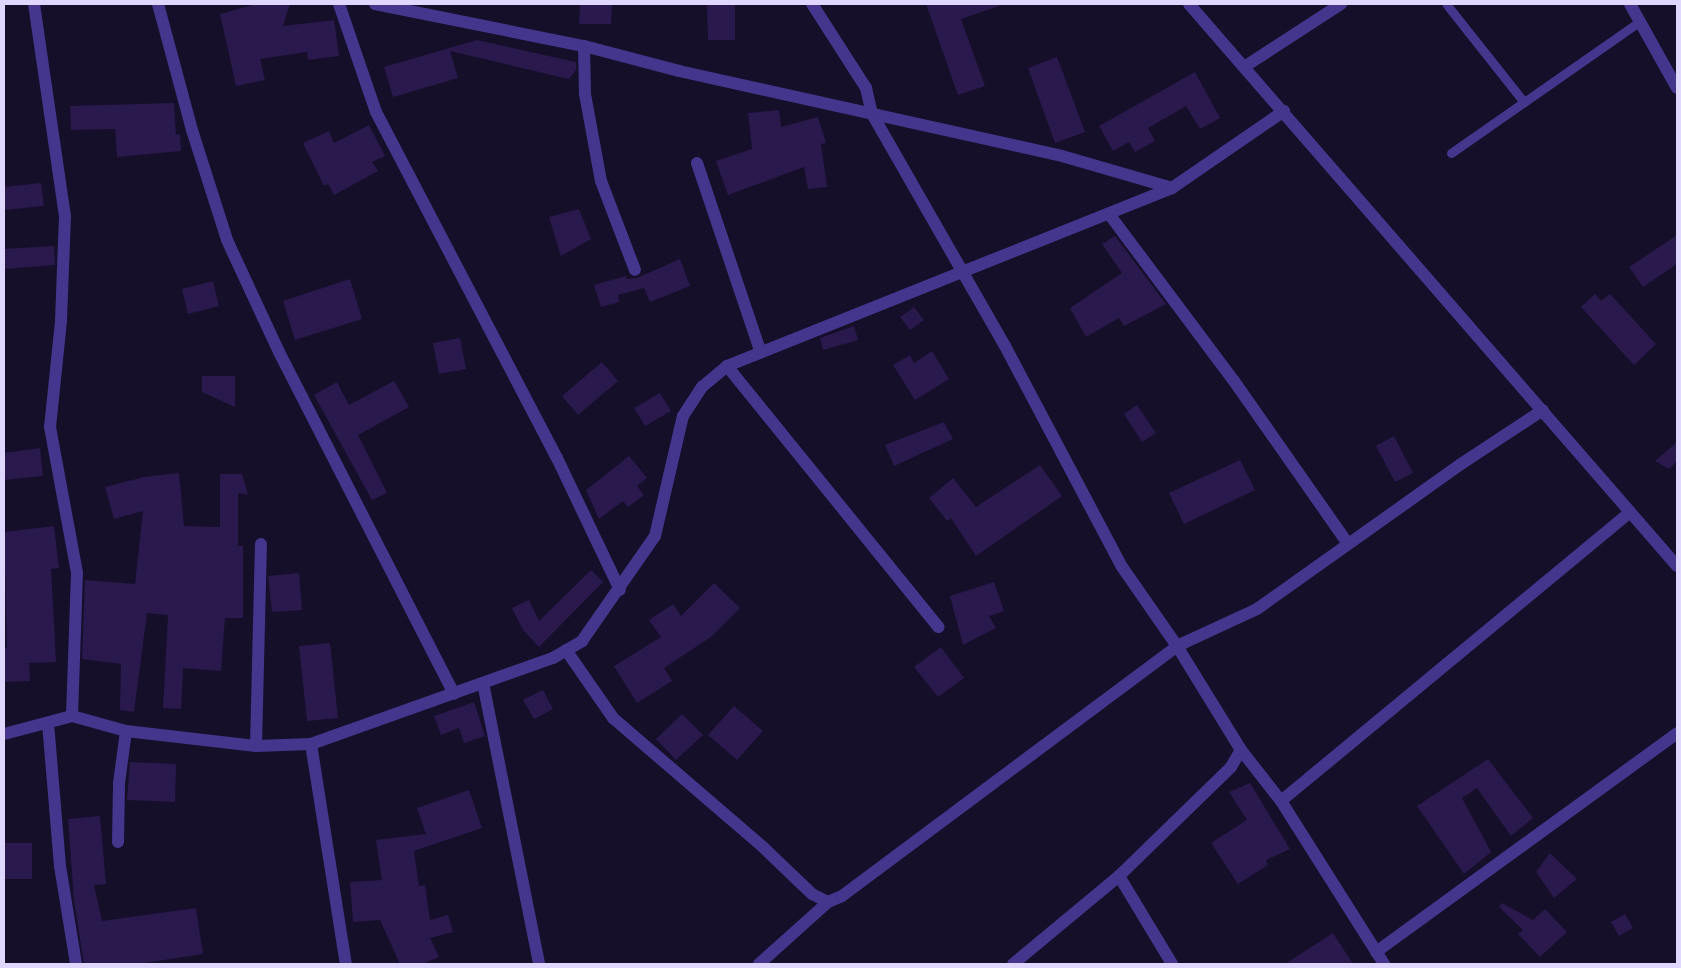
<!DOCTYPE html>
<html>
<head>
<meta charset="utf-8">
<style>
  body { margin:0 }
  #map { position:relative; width:1681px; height:968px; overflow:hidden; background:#160f2a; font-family:Overpass,sans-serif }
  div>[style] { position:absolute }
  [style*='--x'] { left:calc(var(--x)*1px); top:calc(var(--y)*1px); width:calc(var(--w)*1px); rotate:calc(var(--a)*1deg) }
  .building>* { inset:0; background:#29194c }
  .service>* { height:9px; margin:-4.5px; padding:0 4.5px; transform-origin:4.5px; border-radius:4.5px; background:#43368c }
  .minor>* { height:12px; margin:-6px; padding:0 6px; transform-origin:6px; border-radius:6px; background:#43368c }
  span { translate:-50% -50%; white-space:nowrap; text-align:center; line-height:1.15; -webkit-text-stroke:4px #160f2a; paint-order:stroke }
  .frame { position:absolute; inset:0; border:5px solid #e0d7ff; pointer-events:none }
</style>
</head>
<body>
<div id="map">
  <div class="building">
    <i style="clip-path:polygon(256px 4px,290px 4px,283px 26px,334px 20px,339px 56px,308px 60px,307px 52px,260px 59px,265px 80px,236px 86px,220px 14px)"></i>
    <i style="clip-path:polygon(580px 4px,612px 4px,611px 24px,579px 24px)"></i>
    <i style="clip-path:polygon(707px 4px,735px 4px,735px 40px,708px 40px)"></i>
    <i style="clip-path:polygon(926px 4px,998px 4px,999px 6px,961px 19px,985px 86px,958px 95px)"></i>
    <i style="clip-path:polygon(477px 40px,576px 62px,576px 70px,569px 79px,450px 51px,458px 78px,393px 97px,384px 67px)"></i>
    <i style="clip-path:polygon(1057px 57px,1085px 132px,1055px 143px,1028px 68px)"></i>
    <i style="clip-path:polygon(1195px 72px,1220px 118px,1200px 129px,1186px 106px,1148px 128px,1155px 141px,1135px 152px,1129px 142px,1113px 151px,1099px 126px)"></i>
    <i style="clip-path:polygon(174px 103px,176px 135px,180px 134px,181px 151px,117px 157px,115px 129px,71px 130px,70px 106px)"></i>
    <i style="clip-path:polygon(779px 110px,781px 127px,818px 117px,826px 143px,821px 144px,827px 187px,808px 189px,804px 167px,728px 195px,716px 161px,752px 149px,748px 113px)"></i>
    <i style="clip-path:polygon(369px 125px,385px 156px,372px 162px,378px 171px,334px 195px,328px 184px,324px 186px,303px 143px,329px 131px,334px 143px)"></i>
    <i style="clip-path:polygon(41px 183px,44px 206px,4px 210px,4px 187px)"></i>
    <i style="clip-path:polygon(579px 209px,591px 239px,561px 256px,549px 217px)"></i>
    <i style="clip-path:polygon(1677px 235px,1677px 264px,1643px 287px,1629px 267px)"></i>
    <i style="clip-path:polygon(1115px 236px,1166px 304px,1124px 326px,1119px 318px,1086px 337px,1070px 308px,1122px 273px,1102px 244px)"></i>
    <i style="clip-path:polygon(54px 246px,55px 265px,4px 269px,4px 249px)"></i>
    <i style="clip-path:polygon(680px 259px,690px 286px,650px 302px,644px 288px,618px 295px,619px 302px,601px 307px,594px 285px,626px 276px,627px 279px,637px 278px)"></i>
    <i style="clip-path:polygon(350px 279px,362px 319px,295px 340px,283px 301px)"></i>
    <i style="clip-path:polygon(213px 281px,219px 306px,188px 314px,182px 289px)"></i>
    <i style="clip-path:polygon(1595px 294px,1601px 301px,1610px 294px,1656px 344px,1634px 365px,1581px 307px)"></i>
    <i style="clip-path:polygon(914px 307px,924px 320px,910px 330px,900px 317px)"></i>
    <i style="clip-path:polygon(854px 326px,858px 340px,823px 350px,820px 338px)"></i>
    <i style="clip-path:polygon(460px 338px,466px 369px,439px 374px,433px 343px)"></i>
    <i style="clip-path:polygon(932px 351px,949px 379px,915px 400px,893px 365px,910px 355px,914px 363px)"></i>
    <i style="clip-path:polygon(602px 362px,618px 381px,578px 415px,562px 396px)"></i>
    <i style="clip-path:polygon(202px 376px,235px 376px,235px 407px,202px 392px)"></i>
    <i style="clip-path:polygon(394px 381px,409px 407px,358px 435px,387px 493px,372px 500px,314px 395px,337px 382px,349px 405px)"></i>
    <i style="clip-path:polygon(660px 393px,671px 411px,645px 426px,634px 408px)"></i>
    <i style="clip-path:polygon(1137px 405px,1156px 433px,1142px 442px,1124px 414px)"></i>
    <i style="clip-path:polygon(944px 422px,953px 439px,894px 466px,885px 445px)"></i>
    <i style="clip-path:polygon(1394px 436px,1413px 473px,1395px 482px,1376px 446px)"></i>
    <i style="clip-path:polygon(1677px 442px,1677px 461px,1669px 469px,1655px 461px)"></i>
    <i style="clip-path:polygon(40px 448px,43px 476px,4px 480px,4px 453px)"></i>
    <i style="clip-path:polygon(629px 456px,647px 478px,637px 486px,644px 495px,628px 507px,623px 501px,599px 519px,586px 490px)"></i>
    <i style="clip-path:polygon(1240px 460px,1255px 490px,1184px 524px,1169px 493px)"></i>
    <i style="clip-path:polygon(1040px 465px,1062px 496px,976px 556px,951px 518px,947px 521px,929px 498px,953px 478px,976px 507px)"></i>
    <i style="clip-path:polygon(179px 473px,184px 526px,220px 527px,220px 474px,242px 474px,248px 495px,238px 493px,238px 546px,243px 546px,243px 618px,225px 618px,221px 671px,183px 668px,181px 709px,163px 708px,168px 615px,147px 613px,134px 712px,120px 710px,121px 664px,82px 659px,85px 580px,135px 584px,143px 511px,114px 519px,105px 487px,144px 477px)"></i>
    <i style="clip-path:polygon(54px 526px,59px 568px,51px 569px,56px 662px,29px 663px,30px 681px,4px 682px,4px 648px,7px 648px,4px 532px)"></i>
    <i style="clip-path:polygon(591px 570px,603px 582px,539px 647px,523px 630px,512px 608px,529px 600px,539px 621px)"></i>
    <i style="clip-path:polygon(299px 573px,302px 610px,272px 612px,268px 576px)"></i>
    <i style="clip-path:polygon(994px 582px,1004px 611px,989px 616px,996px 628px,963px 645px,950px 596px)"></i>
    <i style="clip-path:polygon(714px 583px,740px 608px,711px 637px,664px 668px,672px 681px,637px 703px,614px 666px,661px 637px,649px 620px,673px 604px,681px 616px)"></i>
    <i style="clip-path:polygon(330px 643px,338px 718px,307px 721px,299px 646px)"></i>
    <i style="clip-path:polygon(941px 647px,964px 678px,938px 697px,914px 667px)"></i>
    <i style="clip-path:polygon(543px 690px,553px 709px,534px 719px,523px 700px)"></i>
    <i style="clip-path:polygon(474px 702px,485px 736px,464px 743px,459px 728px,441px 735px,434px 716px)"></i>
    <i style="clip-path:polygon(734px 706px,763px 731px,737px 760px,708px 735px)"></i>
    <i style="clip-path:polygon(682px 714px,703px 735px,676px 760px,656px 739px)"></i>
    <i style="clip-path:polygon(1488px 759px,1533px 818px,1511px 836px,1477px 788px,1462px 798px,1491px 852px,1464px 874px,1417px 806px)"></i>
    <i style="clip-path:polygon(130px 762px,176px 764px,175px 802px,127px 800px)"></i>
    <i style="clip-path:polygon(1250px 783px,1290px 849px,1266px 860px,1268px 865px,1238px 884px,1211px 843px,1247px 820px,1229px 792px)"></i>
    <i style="clip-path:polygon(469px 790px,482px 828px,414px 851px,419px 886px,425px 885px,430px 920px,448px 915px,453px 932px,430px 938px,439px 957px,422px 964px,400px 964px,380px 920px,353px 922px,350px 882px,382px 880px,376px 840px,426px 834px,417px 808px)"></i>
    <i style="clip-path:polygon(100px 816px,106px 884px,94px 885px,102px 921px,196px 908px,203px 954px,138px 964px,84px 964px,74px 901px,68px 819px)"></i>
    <i style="clip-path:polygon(4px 843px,32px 843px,32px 879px,4px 879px)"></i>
    <i style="clip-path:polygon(1550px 853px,1577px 879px,1554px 898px,1536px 872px)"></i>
    <i style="clip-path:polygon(1502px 903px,1533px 920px,1545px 909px,1567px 932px,1540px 957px,1518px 934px,1523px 930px,1499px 907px)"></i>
    <i style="clip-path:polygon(1625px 914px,1633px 928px,1619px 936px,1611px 922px)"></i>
    <i style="clip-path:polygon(1333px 933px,1353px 964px,1285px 964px)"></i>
  </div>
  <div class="service">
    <i style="--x:1447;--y:5;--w:124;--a:51.6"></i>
    <i style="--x:1451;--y:153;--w:231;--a:-34.9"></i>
  </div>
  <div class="minor">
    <i style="--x:34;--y:4;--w:214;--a:81.7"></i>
    <i style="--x:65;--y:216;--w:105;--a:92.2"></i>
    <i style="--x:61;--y:321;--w:107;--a:95.9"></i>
    <i style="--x:50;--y:427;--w:148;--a:79.5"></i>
    <i style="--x:77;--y:573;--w:143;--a:92"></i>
    <i style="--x:158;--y:4;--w:131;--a:74.9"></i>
    <i style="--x:192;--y:130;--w:115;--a:72.3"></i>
    <i style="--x:227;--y:240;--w:123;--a:65.1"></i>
    <i style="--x:279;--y:352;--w:384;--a:62.9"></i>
    <i style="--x:339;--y:4;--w:114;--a:71.1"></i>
    <i style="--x:376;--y:112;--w:390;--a:62.4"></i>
    <i style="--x:557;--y:458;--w:146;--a:64.5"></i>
    <i style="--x:375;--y:4;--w:213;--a:11.4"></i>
    <i style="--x:584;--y:46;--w:98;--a:14.7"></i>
    <i style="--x:679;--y:71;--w:392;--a:12.5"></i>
    <i style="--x:1062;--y:156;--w:115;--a:16.2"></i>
    <i style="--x:1189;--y:4;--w:744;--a:49.03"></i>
    <i style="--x:1630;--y:4;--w:96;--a:60.8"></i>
    <i style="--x:584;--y:46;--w:48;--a:88.8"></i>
    <i style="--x:585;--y:94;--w:88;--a:79.6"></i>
    <i style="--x:601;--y:181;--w:95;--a:69.1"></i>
    <i style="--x:1244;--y:67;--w:116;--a:-33"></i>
    <i style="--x:697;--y:163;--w:200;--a:71.4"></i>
    <i style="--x:1109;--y:214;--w:209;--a:53.2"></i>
    <i style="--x:1234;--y:381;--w:199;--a:55"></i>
    <i style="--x:727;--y:366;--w:336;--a:51"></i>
    <i style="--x:566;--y:650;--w:83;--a:55.3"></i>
    <i style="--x:613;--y:718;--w:199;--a:40.7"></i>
    <i style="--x:764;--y:848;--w:66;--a:43.8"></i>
    <i style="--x:812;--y:894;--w:18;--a:27"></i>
    <i style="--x:483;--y:683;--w:287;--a:78.7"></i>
    <i style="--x:48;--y:723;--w:144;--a:85.2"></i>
    <i style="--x:60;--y:866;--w:99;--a:80.7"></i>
    <i style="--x:4;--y:734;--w:70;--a:-14.8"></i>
    <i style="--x:72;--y:716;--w:56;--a:15.5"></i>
    <i style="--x:126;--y:731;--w:131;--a:6.6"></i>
    <i style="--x:256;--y:746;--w:55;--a:-2.1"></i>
    <i style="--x:311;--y:744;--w:257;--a:-19.6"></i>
    <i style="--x:553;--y:658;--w:34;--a:-30"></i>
    <i style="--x:582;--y:641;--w:128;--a:-55.2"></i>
    <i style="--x:655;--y:536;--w:123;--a:-76.9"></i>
    <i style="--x:683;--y:416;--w:35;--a:-57"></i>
    <i style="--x:702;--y:387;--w:33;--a:-40"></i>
    <i style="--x:727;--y:366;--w:479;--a:-21.8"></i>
    <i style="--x:1172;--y:188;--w:136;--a:-34.5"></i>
    <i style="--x:311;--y:744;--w:223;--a:81"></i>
    <i style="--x:256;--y:746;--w:202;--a:-88.6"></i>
    <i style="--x:1241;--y:750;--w:65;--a:51.9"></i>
    <i style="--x:1281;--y:801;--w:193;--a:57.7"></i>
    <i style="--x:1281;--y:801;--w:453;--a:-39.6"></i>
    <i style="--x:118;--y:842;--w:59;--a:-89"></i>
    <i style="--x:119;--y:783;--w:52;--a:-82.3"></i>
    <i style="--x:1119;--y:876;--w:103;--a:58.9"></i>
    <i style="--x:1376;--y:952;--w:372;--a:-36"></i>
    <i style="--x:759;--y:964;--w:93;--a:-41.9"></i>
    <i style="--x:828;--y:902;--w:15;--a:-23"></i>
    <i style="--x:842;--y:896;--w:418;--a:-36.7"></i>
    <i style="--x:1177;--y:646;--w:96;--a:-124.8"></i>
    <i style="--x:1122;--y:567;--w:250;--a:-117.9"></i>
    <i style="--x:1005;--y:346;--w:267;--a:-119.8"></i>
    <i style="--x:872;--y:114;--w:27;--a:-103"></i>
    <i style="--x:866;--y:88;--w:100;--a:-122.7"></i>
    <i style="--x:1013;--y:964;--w:138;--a:-39.7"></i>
    <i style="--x:1119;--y:876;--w:156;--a:-44.2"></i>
    <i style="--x:1231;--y:767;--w:20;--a:-60"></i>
    <i style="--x:1241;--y:750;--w:122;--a:-121.6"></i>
    <i style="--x:1177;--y:646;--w:88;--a:-24.8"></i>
    <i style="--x:1257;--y:609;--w:250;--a:-35.4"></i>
    <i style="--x:1461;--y:464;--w:98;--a:-33.4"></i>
  </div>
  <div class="frame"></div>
</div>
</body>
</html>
